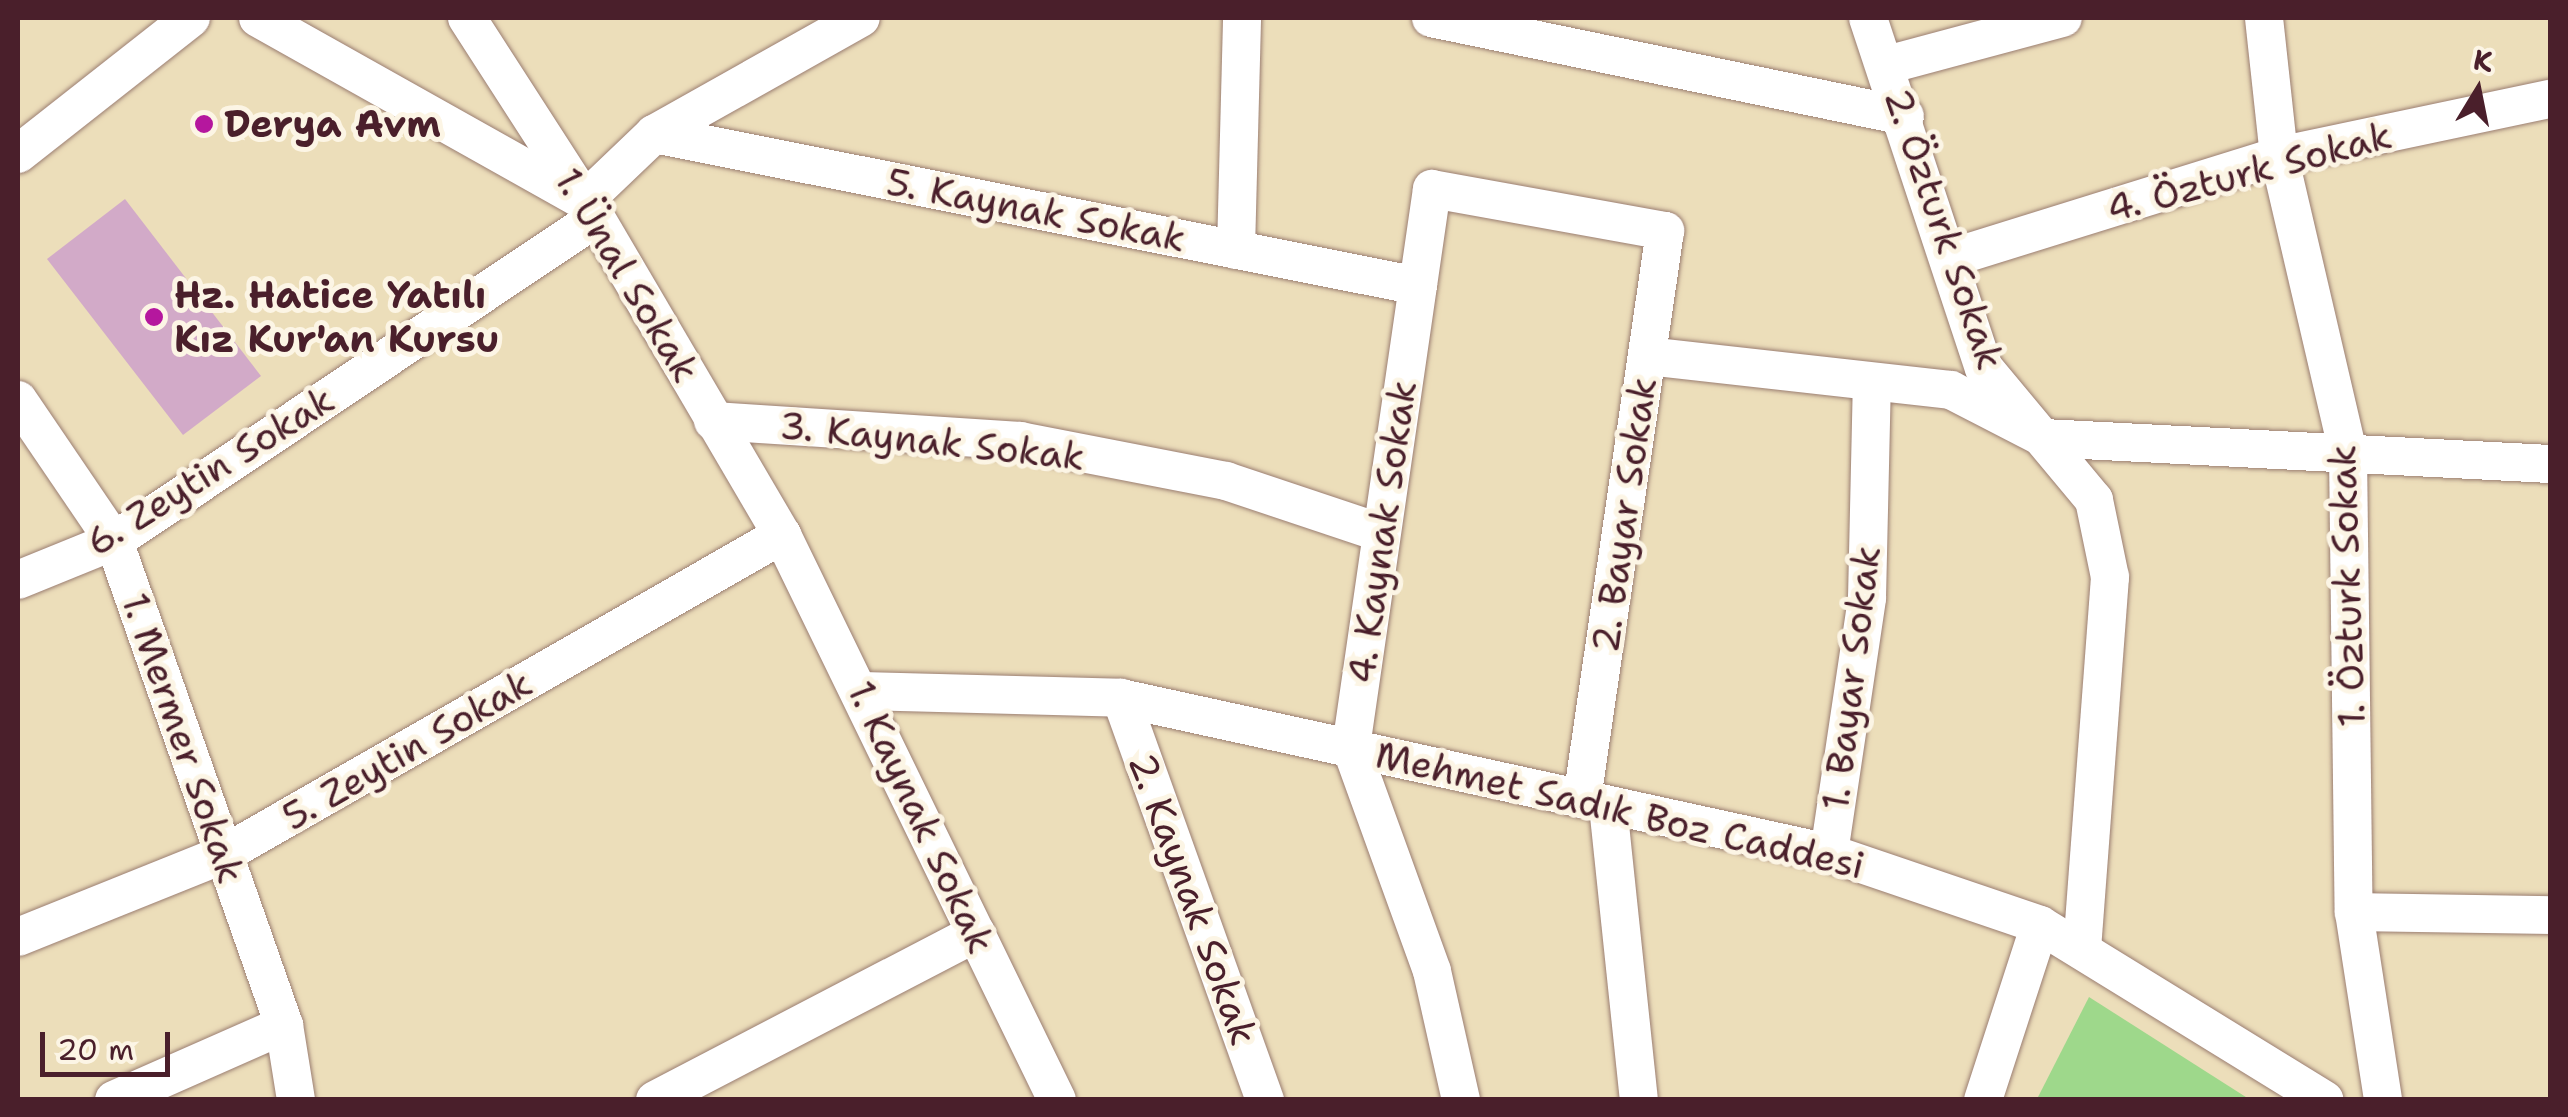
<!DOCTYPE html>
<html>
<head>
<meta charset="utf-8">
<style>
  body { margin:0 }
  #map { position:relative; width:2568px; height:1117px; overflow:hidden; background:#ecdeba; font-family:"Shantell Sans",sans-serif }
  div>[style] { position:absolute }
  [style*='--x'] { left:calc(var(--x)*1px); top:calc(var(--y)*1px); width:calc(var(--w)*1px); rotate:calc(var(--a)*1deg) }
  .green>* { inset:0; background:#9ed88b }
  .building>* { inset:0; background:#d2aac8 }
  .roads { filter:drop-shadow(0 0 2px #9b7e72) drop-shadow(0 0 2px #9b7e72) }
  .street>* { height:38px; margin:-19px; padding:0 19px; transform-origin:19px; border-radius:19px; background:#fff }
  .dots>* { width:28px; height:28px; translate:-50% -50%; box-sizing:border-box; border:5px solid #fcf5e5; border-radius:50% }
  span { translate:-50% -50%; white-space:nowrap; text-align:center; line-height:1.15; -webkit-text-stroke:10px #fcf5e5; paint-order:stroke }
  .poi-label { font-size:38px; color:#4a1f2b; font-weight:700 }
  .left { translate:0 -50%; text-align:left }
  .street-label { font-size:38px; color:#4a1f2b }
  .frame { position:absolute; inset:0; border:20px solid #4a1f2b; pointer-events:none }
  .north { position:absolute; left:2428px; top:40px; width:100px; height:100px; -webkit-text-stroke:8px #fcf5e5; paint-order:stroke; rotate:10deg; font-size:28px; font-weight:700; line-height:40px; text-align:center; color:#4a1f2b }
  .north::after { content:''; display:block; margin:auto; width:35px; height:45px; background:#4a1f2b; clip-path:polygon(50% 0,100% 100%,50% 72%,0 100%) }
  .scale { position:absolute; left:40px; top:1032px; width:130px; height:45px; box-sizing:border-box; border:5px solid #4a1f2b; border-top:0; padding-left:12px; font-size:30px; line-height:35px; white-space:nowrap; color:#4a1f2b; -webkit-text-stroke:8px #fcf5e5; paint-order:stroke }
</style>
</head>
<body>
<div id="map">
  <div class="green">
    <i style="clip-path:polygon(2089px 997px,2249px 1099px,2037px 1099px)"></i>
  </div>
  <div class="building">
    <i style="clip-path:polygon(125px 199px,261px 376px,183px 435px,47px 259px)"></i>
  </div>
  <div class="roads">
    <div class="street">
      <i style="--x:258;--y:18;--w:374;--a:29.3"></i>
      <i style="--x:584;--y:201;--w:97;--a:-43.7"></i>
      <i style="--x:654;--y:134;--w:237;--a:-29.3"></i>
      <i style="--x:467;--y:18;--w:238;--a:57.2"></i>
      <i style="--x:596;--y:218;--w:368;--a:59.6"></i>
      <i style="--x:782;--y:535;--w:628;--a:64.05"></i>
      <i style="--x:1431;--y:18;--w:484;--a:11.7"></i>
      <i style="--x:1868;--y:18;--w:369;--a:71.7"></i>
      <i style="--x:1984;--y:368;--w:172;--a:50.2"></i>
      <i style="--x:2094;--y:500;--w:79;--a:78.3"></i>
      <i style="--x:2110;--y:577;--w:371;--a:94.3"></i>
      <i style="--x:2264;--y:18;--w:139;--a:83.8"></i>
      <i style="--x:2279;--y:156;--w:305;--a:76.9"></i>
      <i style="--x:2348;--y:453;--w:459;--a:89.3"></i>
      <i style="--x:2354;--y:912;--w:190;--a:81.2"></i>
      <i style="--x:1887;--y:65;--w:182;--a:-15"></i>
      <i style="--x:654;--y:134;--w:779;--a:11.25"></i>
      <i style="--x:18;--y:154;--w:220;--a:-38.2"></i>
      <i style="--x:1236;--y:250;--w:232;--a:-88.5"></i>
      <i style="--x:1951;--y:258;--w:343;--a:-17.3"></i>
      <i style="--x:2279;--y:156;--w:277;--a:-11.9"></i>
      <i style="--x:1647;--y:356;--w:306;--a:6.4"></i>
      <i style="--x:1951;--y:390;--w:105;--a:27.3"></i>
      <i style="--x:2044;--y:438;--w:507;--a:2.94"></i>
      <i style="--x:18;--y:400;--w:171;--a:55.8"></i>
      <i style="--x:114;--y:541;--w:513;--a:70.65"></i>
      <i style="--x:284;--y:1025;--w:76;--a:80.9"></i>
      <i style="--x:713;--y:421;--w:308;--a:3.7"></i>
      <i style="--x:1020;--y:441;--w:210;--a:11"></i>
      <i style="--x:1226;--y:481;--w:163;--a:18.5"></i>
      <i style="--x:18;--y:580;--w:104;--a:-22.1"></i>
      <i style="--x:114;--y:541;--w:580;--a:-33.83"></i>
      <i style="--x:862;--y:691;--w:259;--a:1.5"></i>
      <i style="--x:1121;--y:698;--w:725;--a:12.35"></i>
      <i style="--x:1829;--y:853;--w:223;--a:18.8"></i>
      <i style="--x:2040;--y:925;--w:334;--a:31.6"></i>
      <i style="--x:1121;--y:698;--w:427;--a:70.3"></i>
      <i style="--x:1608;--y:806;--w:296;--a:84"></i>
      <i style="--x:1829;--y:853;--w:258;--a:-81.5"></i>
      <i style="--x:1867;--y:598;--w:216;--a:-88.7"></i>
      <i style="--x:2354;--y:912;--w:196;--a:0.9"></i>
      <i style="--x:18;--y:937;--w:222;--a:-21.9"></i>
      <i style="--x:224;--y:854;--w:643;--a:-29.76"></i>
      <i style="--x:114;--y:1100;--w:186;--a:-23.8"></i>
      <i style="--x:655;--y:1100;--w:362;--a:-27.5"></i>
      <i style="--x:1461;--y:1100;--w:132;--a:-102.7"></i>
      <i style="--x:1432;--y:971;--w:238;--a:-109.9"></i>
      <i style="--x:1351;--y:747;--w:564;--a:-81.74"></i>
      <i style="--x:1432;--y:189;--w:237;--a:10.2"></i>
      <i style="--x:1665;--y:231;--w:574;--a:98.31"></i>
      <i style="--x:1983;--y:1100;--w:184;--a:-72"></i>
    </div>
  </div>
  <div class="dots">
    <i style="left:204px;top:124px;background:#b5179e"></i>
    <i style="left:154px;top:317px;background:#b5179e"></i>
  </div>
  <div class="poi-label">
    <span class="left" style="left:224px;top:124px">Derya Avm</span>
    <span class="left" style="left:174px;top:317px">Hz. Hatice Yatılı<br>Kız Kur'an Kursu</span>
  </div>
  <div class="street-label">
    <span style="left:2249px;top:172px;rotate:-15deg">4. Özturk Sokak</span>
    <span style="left:1036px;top:210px;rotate:11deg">5. Kaynak Sokak</span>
    <span style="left:1944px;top:229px;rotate:71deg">2. Özturk Sokak</span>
    <span style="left:627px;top:275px;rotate:59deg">1. Ünal Sokak</span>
    <span style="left:932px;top:441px;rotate:6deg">3. Kaynak Sokak</span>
    <span style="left:210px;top:471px;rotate:-32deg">6. Zeytin Sokak</span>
    <span style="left:1624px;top:515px;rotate:-82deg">2. Bayar Sokak</span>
    <span style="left:1382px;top:532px;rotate:-82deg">4. Kaynak Sokak</span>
    <span style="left:2347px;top:586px;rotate:-92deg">1. Özturk Sokak</span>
    <span style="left:1851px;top:678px;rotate:-83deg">1. Bayar Sokak</span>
    <span style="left:183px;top:738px;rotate:71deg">1. Mermer Sokak</span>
    <span style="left:407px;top:750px;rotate:-30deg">5. Zeytin Sokak</span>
    <span style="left:1620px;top:810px;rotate:13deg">Mehmet Sadık Boz Caddesi</span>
    <span style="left:921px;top:817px;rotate:65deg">1. Kaynak Sokak</span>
    <span style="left:1193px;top:899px;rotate:70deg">2. Kaynak Sokak</span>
  </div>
  <div class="frame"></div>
  <div class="north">K</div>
  <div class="scale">20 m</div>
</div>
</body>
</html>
